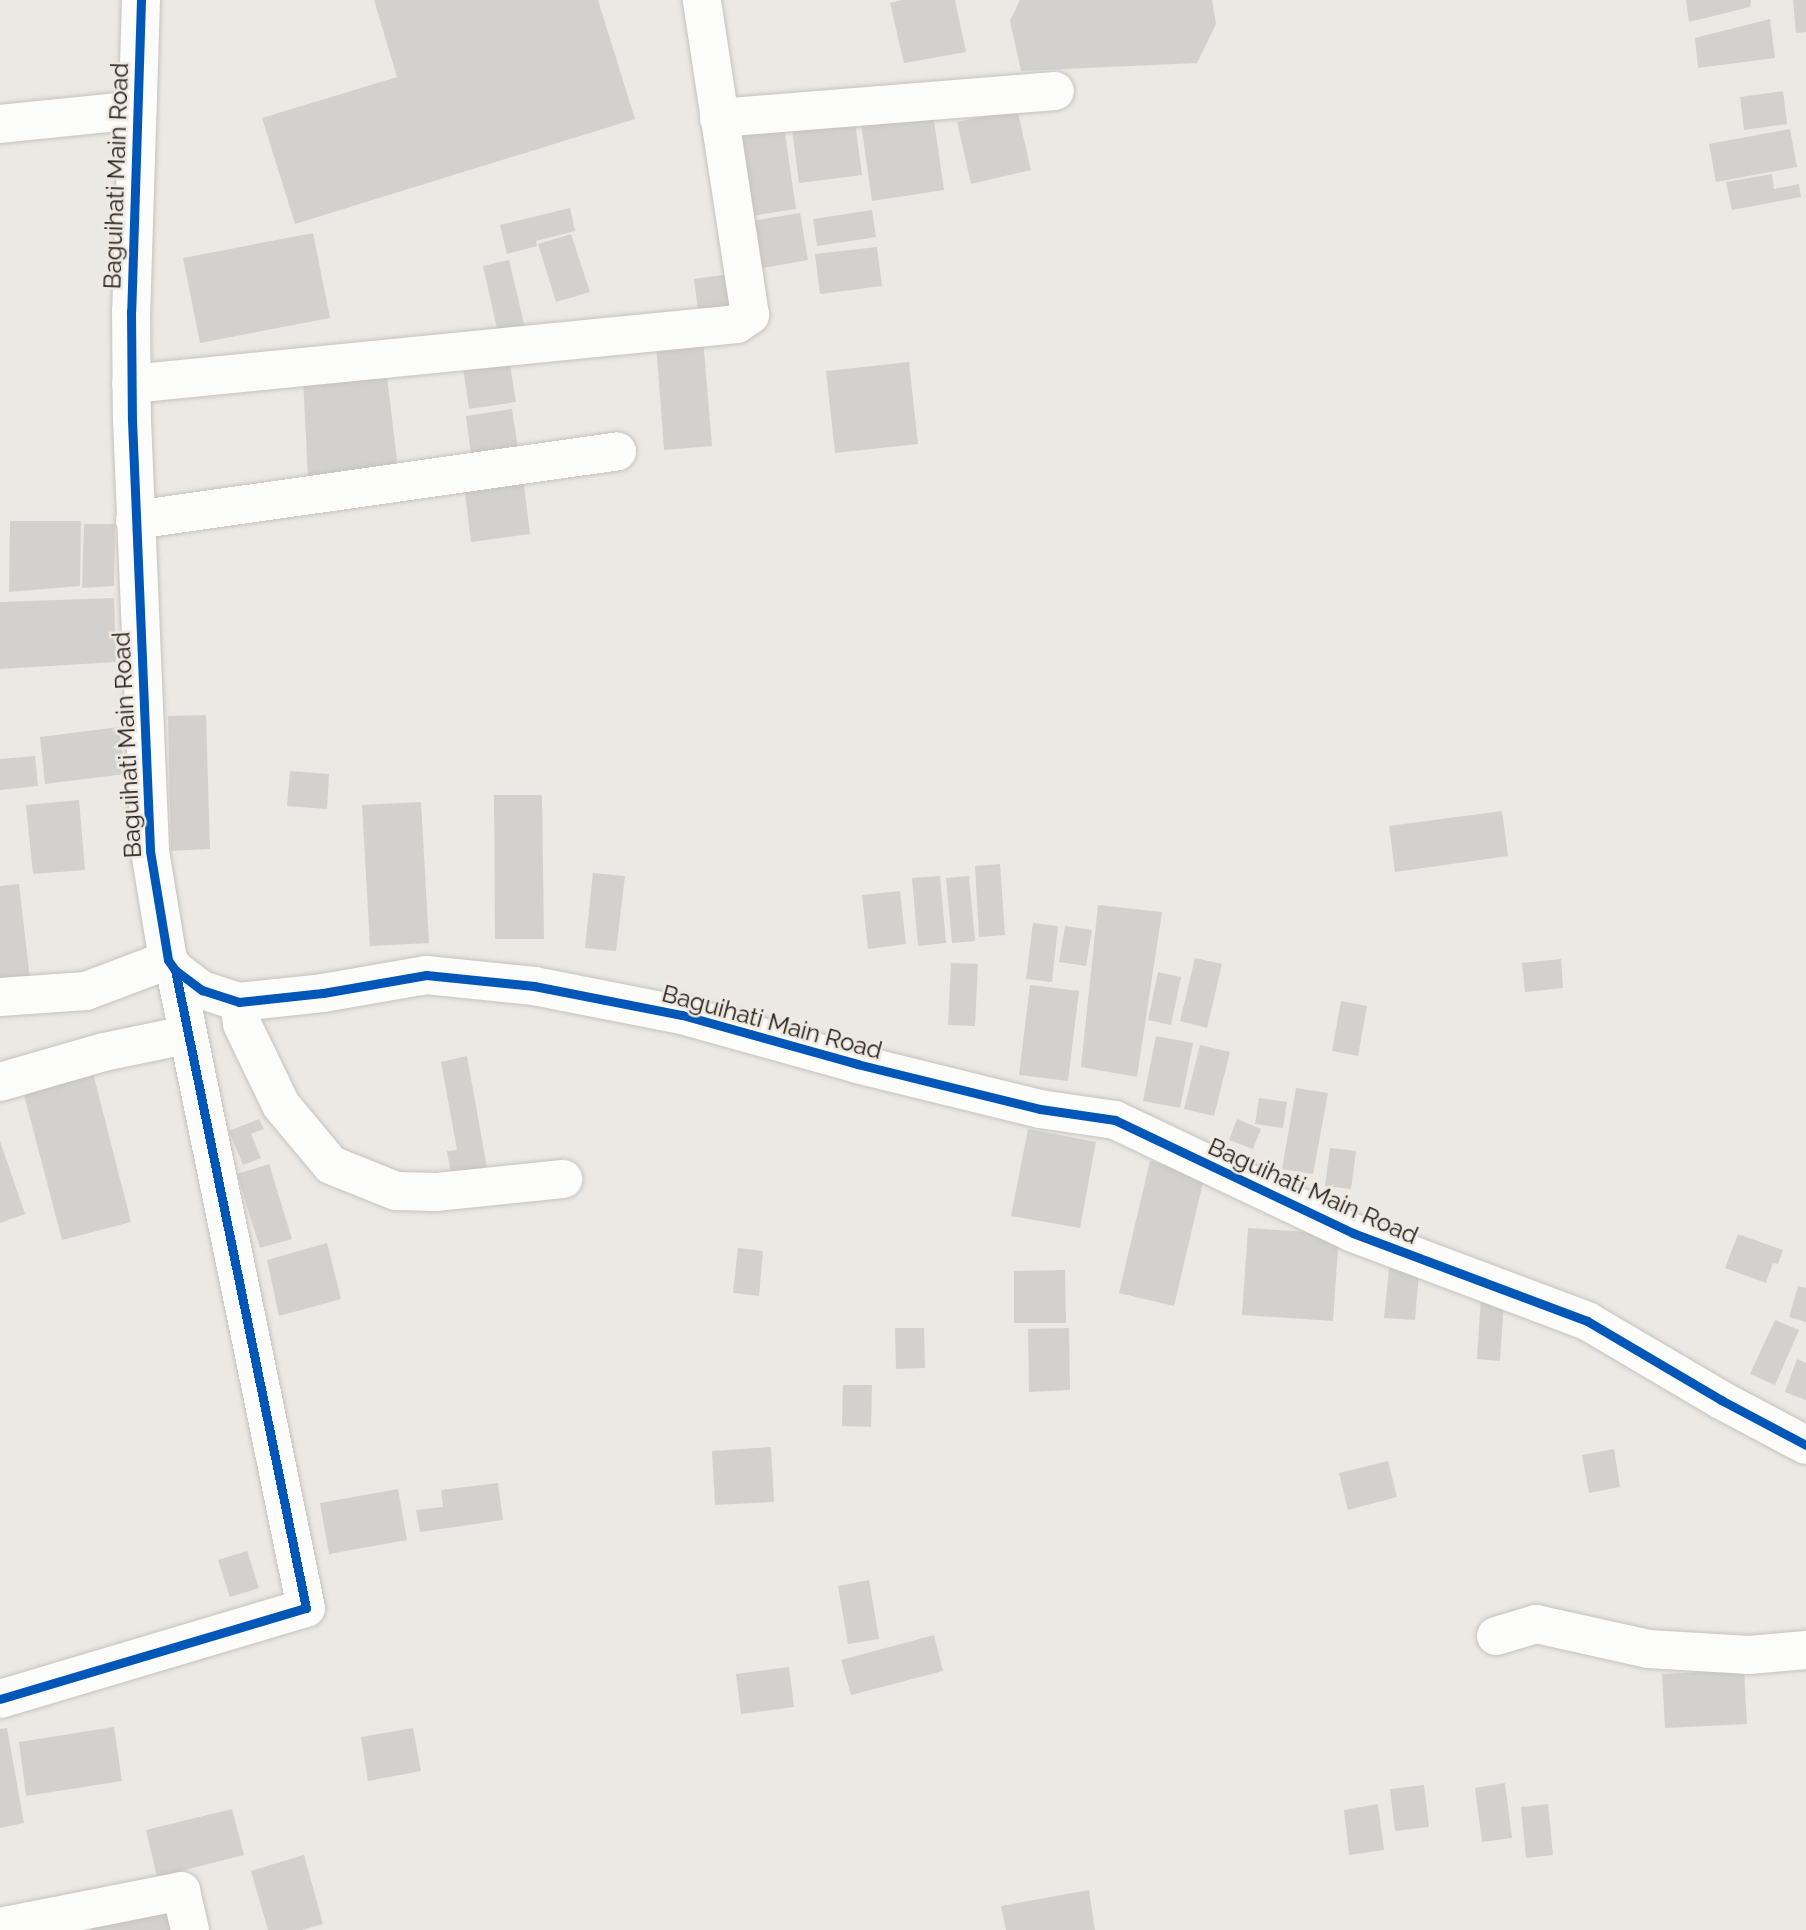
<!DOCTYPE html>
<html>
<head>
<meta charset="utf-8">
<style>
  body { margin:0 }
  #map { position:relative; width:1806px; height:1930px; overflow:hidden; background:#ece9e4; font-family:Raleway,sans-serif }
  div>[style] { position:absolute }
  [style*='--x'] { left:calc(var(--x)*1px); top:calc(var(--y)*1px); width:calc(var(--w)*1px); rotate:calc(var(--a)*1deg) }
  .building>* { inset:0; background:#d3d1cd }
  .roads { filter:drop-shadow(0 0 2px #c5c2bf) drop-shadow(0 0 2px #c5c2bf) }
  .minor>* { height:38px; margin:-19px; padding:0 19px; transform-origin:19px; border-radius:19px; background:#fcfcfb }
  .cycleway>* { height:9px; margin:-4.5px; padding:0 4.5px; transform-origin:4.5px; border-radius:4.5px; background:#0057b8 }
  span { translate:-50% -50%; white-space:nowrap; text-align:center; line-height:1.15; -webkit-text-stroke:5px #f0e9e1; paint-order:stroke }
  .street-label { font-size:24px; color:#23211e }
</style>
</head>
<body>
<div id="map">
  <div class="building">
    <i style="clip-path:polygon(374px 0,598px 0,635px 119px,295px 224px,262px 118px,397px 77px)"></i>
    <i style="clip-path:polygon(902px 0,955px 0,966px 52px,904px 63px,890px 3px)"></i>
    <i style="clip-path:polygon(1020px 0,1212px 0,1216px 24px,1197px 63px,1021px 71px,1010px 21px)"></i>
    <i style="clip-path:polygon(1686px 0,1751px 0,1750px 7px,1689px 22px)"></i>
    <i style="clip-path:polygon(1793px 0,1806px 0,1806px 32px,1796px 33px)"></i>
    <i style="clip-path:polygon(1770px 19px,1775px 58px,1698px 68px,1695px 38px)"></i>
    <i style="clip-path:polygon(1783px 91px,1787px 124px,1744px 130px,1740px 97px)"></i>
    <i style="clip-path:polygon(932px 107px,944px 190px,872px 201px,860px 117px)"></i>
    <i style="clip-path:polygon(1017px 109px,1031px 170px,971px 184px,957px 122px)"></i>
    <i style="clip-path:polygon(854px 114px,862px 175px,799px 183px,791px 122px)"></i>
    <i style="clip-path:polygon(783px 120px,796px 209px,744px 217px,730px 129px)"></i>
    <i style="clip-path:polygon(1790px 129px,1797px 167px,1716px 182px,1709px 144px)"></i>
    <i style="clip-path:polygon(1772px 174px,1774px 189px,1799px 184px,1801px 197px,1732px 210px,1726px 182px)"></i>
    <i style="clip-path:polygon(570px 208px,575px 231px,536px 241px,537px 246px,507px 254px,500px 225px)"></i>
    <i style="clip-path:polygon(872px 210px,876px 237px,817px 246px,813px 219px)"></i>
    <i style="clip-path:polygon(800px 213px,808px 260px,753px 270px,745px 222px)"></i>
    <i style="clip-path:polygon(313px 233px,330px 318px,200px 343px,183px 258px)"></i>
    <i style="clip-path:polygon(571px 234px,590px 292px,556px 302px,538px 244px)"></i>
    <i style="clip-path:polygon(877px 247px,882px 286px,820px 294px,815px 254px)"></i>
    <i style="clip-path:polygon(509px 260px,525px 328px,498px 333px,483px 266px)"></i>
    <i style="clip-path:polygon(737px 273px,742px 312px,699px 318px,694px 279px)"></i>
    <i style="clip-path:polygon(703px 338px,712px 446px,664px 450px,656px 342px)"></i>
    <i style="clip-path:polygon(508px 353px,516px 402px,469px 409px,462px 360px)"></i>
    <i style="clip-path:polygon(909px 362px,918px 444px,835px 453px,826px 371px)"></i>
    <i style="clip-path:polygon(386px 368px,397px 461px,391px 468px,308px 479px,303px 378px)"></i>
    <i style="clip-path:polygon(512px 409px,519px 455px,472px 462px,466px 416px)"></i>
    <i style="clip-path:polygon(523px 477px,530px 534px,471px 542px,464px 485px)"></i>
    <i style="clip-path:polygon(10px 521px,81px 521px,80px 586px,9px 592px)"></i>
    <i style="clip-path:polygon(84px 524px,115px 524px,114px 586px,82px 588px)"></i>
    <i style="clip-path:polygon(114px 598px,116px 662px,0 669px,0 602px)"></i>
    <i style="clip-path:polygon(206px 715px,210px 849px,171px 851px,168px 716px)"></i>
    <i style="clip-path:polygon(119px 727px,125px 774px,45px 784px,40px 737px)"></i>
    <i style="clip-path:polygon(35px 756px,38px 786px,0 790px,0 759px)"></i>
    <i style="clip-path:polygon(290px 771px,329px 774px,327px 809px,287px 806px)"></i>
    <i style="clip-path:polygon(494px 795px,542px 795px,544px 939px,495px 939px)"></i>
    <i style="clip-path:polygon(79px 800px,85px 870px,33px 874px,26px 805px)"></i>
    <i style="clip-path:polygon(421px 802px,429px 943px,370px 946px,362px 805px)"></i>
    <i style="clip-path:polygon(1502px 811px,1508px 856px,1395px 872px,1389px 826px)"></i>
    <i style="clip-path:polygon(1000px 864px,1005px 935px,979px 937px,975px 866px)"></i>
    <i style="clip-path:polygon(593px 873px,625px 876px,616px 951px,585px 948px)"></i>
    <i style="clip-path:polygon(940px 876px,946px 943px,918px 946px,912px 878px)"></i>
    <i style="clip-path:polygon(969px 876px,975px 941px,952px 943px,946px 878px)"></i>
    <i style="clip-path:polygon(19px 884px,30px 979px,0 982px,0 886px)"></i>
    <i style="clip-path:polygon(900px 891px,906px 944px,868px 949px,862px 895px)"></i>
    <i style="clip-path:polygon(1098px 905px,1162px 912px,1137px 1077px,1081px 1067px)"></i>
    <i style="clip-path:polygon(1033px 923px,1058px 926px,1052px 982px,1026px 979px)"></i>
    <i style="clip-path:polygon(1065px 926px,1092px 930px,1086px 966px,1059px 962px)"></i>
    <i style="clip-path:polygon(1195px 958px,1222px 964px,1207px 1028px,1180px 1021px)"></i>
    <i style="clip-path:polygon(1561px 959px,1563px 988px,1525px 992px,1522px 963px)"></i>
    <i style="clip-path:polygon(951px 963px,978px 964px,975px 1026px,948px 1025px)"></i>
    <i style="clip-path:polygon(1158px 972px,1181px 977px,1171px 1025px,1148px 1020px)"></i>
    <i style="clip-path:polygon(1030px 985px,1079px 991px,1068px 1081px,1019px 1075px)"></i>
    <i style="clip-path:polygon(1341px 1001px,1367px 1006px,1358px 1056px,1332px 1051px)"></i>
    <i style="clip-path:polygon(1156px 1036px,1193px 1043px,1180px 1108px,1143px 1101px)"></i>
    <i style="clip-path:polygon(1200px 1045px,1230px 1052px,1214px 1116px,1184px 1109px)"></i>
    <i style="clip-path:polygon(467px 1056px,487px 1168px,451px 1174px,447px 1151px,457px 1150px,441px 1062px)"></i>
    <i style="clip-path:polygon(93px 1073px,131px 1222px,62px 1240px,23px 1091px)"></i>
    <i style="clip-path:polygon(1296px 1088px,1328px 1093px,1313px 1174px,1282px 1169px)"></i>
    <i style="clip-path:polygon(1259px 1098px,1287px 1102px,1283px 1128px,1255px 1124px)"></i>
    <i style="clip-path:polygon(259px 1119px,264px 1129px,251px 1134px,261px 1158px,243px 1165px,229px 1131px)"></i>
    <i style="clip-path:polygon(1237px 1119px,1261px 1129px,1253px 1149px,1229px 1140px)"></i>
    <i style="clip-path:polygon(1028px 1129px,1096px 1142px,1080px 1228px,1011px 1216px)"></i>
    <i style="clip-path:polygon(0 1141px,25px 1214px,0 1223px)"></i>
    <i style="clip-path:polygon(1330px 1148px,1356px 1151px,1351px 1189px,1325px 1186px)"></i>
    <i style="clip-path:polygon(1150px 1161px,1205px 1174px,1174px 1306px,1119px 1293px)"></i>
    <i style="clip-path:polygon(269px 1164px,292px 1239px,260px 1248px,237px 1174px)"></i>
    <i style="clip-path:polygon(1248px 1228px,1339px 1234px,1333px 1321px,1242px 1315px)"></i>
    <i style="clip-path:polygon(1738px 1234px,1783px 1250px,1778px 1264px,1773px 1263px,1766px 1283px,1725px 1268px)"></i>
    <i style="clip-path:polygon(327px 1243px,341px 1299px,279px 1316px,267px 1260px)"></i>
    <i style="clip-path:polygon(738px 1248px,763px 1251px,759px 1296px,733px 1293px)"></i>
    <i style="clip-path:polygon(1389px 1269px,1419px 1272px,1415px 1320px,1384px 1318px)"></i>
    <i style="clip-path:polygon(1065px 1270px,1066px 1323px,1014px 1323px,1014px 1271px)"></i>
    <i style="clip-path:polygon(1798px 1286px,1806px 1288px,1806px 1322px,1789px 1317px)"></i>
    <i style="clip-path:polygon(1481px 1297px,1504px 1299px,1500px 1361px,1477px 1359px)"></i>
    <i style="clip-path:polygon(1775px 1320px,1799px 1330px,1775px 1385px,1750px 1374px)"></i>
    <i style="clip-path:polygon(895px 1328px,924px 1328px,925px 1368px,896px 1369px)"></i>
    <i style="clip-path:polygon(1069px 1328px,1070px 1390px,1029px 1392px,1028px 1329px)"></i>
    <i style="clip-path:polygon(1797px 1359px,1806px 1363px,1806px 1400px,1785px 1392px)"></i>
    <i style="clip-path:polygon(843px 1385px,872px 1385px,871px 1427px,842px 1426px)"></i>
    <i style="clip-path:polygon(771px 1447px,774px 1502px,715px 1505px,712px 1451px)"></i>
    <i style="clip-path:polygon(1614px 1449px,1620px 1487px,1589px 1493px,1582px 1455px)"></i>
    <i style="clip-path:polygon(1388px 1461px,1397px 1497px,1348px 1510px,1339px 1473px)"></i>
    <i style="clip-path:polygon(498px 1483px,503px 1520px,420px 1532px,416px 1510px,443px 1507px,441px 1490px)"></i>
    <i style="clip-path:polygon(398px 1489px,407px 1540px,329px 1554px,320px 1503px)"></i>
    <i style="clip-path:polygon(247px 1551px,259px 1588px,230px 1597px,218px 1560px)"></i>
    <i style="clip-path:polygon(869px 1580px,879px 1639px,848px 1644px,838px 1586px)"></i>
    <i style="clip-path:polygon(934px 1635px,943px 1671px,851px 1695px,841px 1660px)"></i>
    <i style="clip-path:polygon(789px 1667px,794px 1707px,741px 1714px,736px 1674px)"></i>
    <i style="clip-path:polygon(1744px 1670px,1747px 1724px,1665px 1728px,1662px 1674px)"></i>
    <i style="clip-path:polygon(114px 1727px,122px 1781px,26px 1796px,19px 1742px)"></i>
    <i style="clip-path:polygon(7px 1728px,24px 1823px,0 1828px,0 1729px)"></i>
    <i style="clip-path:polygon(413px 1728px,421px 1771px,368px 1781px,361px 1737px)"></i>
    <i style="clip-path:polygon(1505px 1783px,1512px 1838px,1482px 1842px,1475px 1788px)"></i>
    <i style="clip-path:polygon(1424px 1785px,1429px 1827px,1395px 1831px,1390px 1789px)"></i>
    <i style="clip-path:polygon(1378px 1804px,1384px 1850px,1349px 1855px,1344px 1810px)"></i>
    <i style="clip-path:polygon(1548px 1804px,1553px 1855px,1526px 1858px,1521px 1807px)"></i>
    <i style="clip-path:polygon(232px 1809px,244px 1855px,157px 1877px,146px 1830px)"></i>
    <i style="clip-path:polygon(304px 1855px,323px 1924px,302px 1930px,268px 1930px,251px 1871px)"></i>
    <i style="clip-path:polygon(1089px 1890px,1095px 1930px,1006px 1930px,1001px 1906px)"></i>
    <i style="clip-path:polygon(171px 1900px,178px 1930px,91px 1930px,89px 1919px)"></i>
  </div>
  <div class="roads">
    <div class="minor">
      <i style="--x:141;--y:0;--w:311;--a:91.8"></i>
      <i style="--x:131;--y:311;--w:109;--a:89.5"></i>
      <i style="--x:132;--y:420;--w:431;--a:87.6"></i>
      <i style="--x:150;--y:851;--w:110;--a:80.6"></i>
      <i style="--x:168;--y:960;--w:12;--a:55"></i>
      <i style="--x:175;--y:970;--w:34;--a:37"></i>
      <i style="--x:202;--y:990;--w:39;--a:18"></i>
      <i style="--x:239;--y:1002;--w:84;--a:-6.1"></i>
      <i style="--x:323;--y:993;--w:105;--a:-9.9"></i>
      <i style="--x:426;--y:975;--w:109;--a:5.8"></i>
      <i style="--x:534;--y:986;--w:151;--a:11.1"></i>
      <i style="--x:682;--y:1015;--w:182;--a:15.6"></i>
      <i style="--x:857;--y:1064;--w:188;--a:13.8"></i>
      <i style="--x:1040;--y:1109;--w:76;--a:8.3"></i>
      <i style="--x:1115;--y:1120;--w:263;--a:25.4"></i>
      <i style="--x:1353;--y:1233;--w:250;--a:20.6"></i>
      <i style="--x:1587;--y:1321;--w:156;--a:30.5"></i>
      <i style="--x:1721;--y:1400;--w:96;--a:27.9"></i>
      <i style="--x:719;--y:118;--w:337;--a:-4.6"></i>
      <i style="--x:0;--y:124;--w:138;--a:-5.8"></i>
      <i style="--x:131;--y:384;--w:609;--a:-5.65"></i>
      <i style="--x:737;--y:324;--w:16;--a:-35"></i>
      <i style="--x:750;--y:315;--w:319;--a:-98.7"></i>
      <i style="--x:135;--y:520;--w:487;--a:-8.1"></i>
      <i style="--x:0;--y:997;--w:86;--a:-4"></i>
      <i style="--x:86;--y:991;--w:88;--a:-20.7"></i>
      <i style="--x:239;--y:1002;--w:22;--a:82"></i>
      <i style="--x:242;--y:1024;--w:90;--a:64.3"></i>
      <i style="--x:281;--y:1105;--w:78;--a:50.2"></i>
      <i style="--x:331;--y:1165;--w:70;--a:21.8"></i>
      <i style="--x:396;--y:1191;--w:41;--a:1.4"></i>
      <i style="--x:437;--y:1192;--w:127;--a:-5.9"></i>
      <i style="--x:0;--y:1082;--w:108;--a:-16.1"></i>
      <i style="--x:104;--y:1052;--w:84;--a:-11.7"></i>
      <i style="--x:1496;--y:1636;--w:42;--a:-16.7"></i>
      <i style="--x:1536;--y:1624;--w:116;--a:12.5"></i>
      <i style="--x:1649;--y:1649;--w:100;--a:3.4"></i>
      <i style="--x:1749;--y:1655;--w:57;--a:-5"></i>
      <i style="--x:0;--y:1699;--w:319;--a:-16.6"></i>
      <i style="--x:306;--y:1608;--w:651;--a:-101.6"></i>
      <i style="--x:0;--y:1927;--w:185;--a:-11.2"></i>
      <i style="--x:181;--y:1891;--w:40;--a:77"></i>
    </div>
  </div>
  <div class="cycleway">
    <i style="--x:141;--y:0;--w:311;--a:91.8"></i>
    <i style="--x:131;--y:311;--w:109;--a:89.5"></i>
    <i style="--x:132;--y:420;--w:431;--a:87.6"></i>
    <i style="--x:150;--y:851;--w:110;--a:80.6"></i>
    <i style="--x:168;--y:960;--w:12;--a:55"></i>
    <i style="--x:175;--y:970;--w:34;--a:37"></i>
    <i style="--x:202;--y:990;--w:39;--a:18"></i>
    <i style="--x:239;--y:1002;--w:84;--a:-6.1"></i>
    <i style="--x:323;--y:993;--w:105;--a:-9.9"></i>
    <i style="--x:426;--y:975;--w:109;--a:5.8"></i>
    <i style="--x:534;--y:986;--w:151;--a:11.1"></i>
    <i style="--x:682;--y:1015;--w:182;--a:15.6"></i>
    <i style="--x:857;--y:1064;--w:188;--a:13.8"></i>
    <i style="--x:1040;--y:1109;--w:76;--a:8.3"></i>
    <i style="--x:1115;--y:1120;--w:263;--a:25.4"></i>
    <i style="--x:1353;--y:1233;--w:250;--a:20.6"></i>
    <i style="--x:1587;--y:1321;--w:156;--a:30.5"></i>
    <i style="--x:1721;--y:1400;--w:96;--a:27.9"></i>
    <i style="--x:0;--y:1699;--w:319;--a:-16.6"></i>
    <i style="--x:306;--y:1608;--w:651;--a:-101.6"></i>
  </div>
  <div class="street-label">
    <span style="left:116px;top:176px;rotate:-88deg">Baguihati Main Road</span>
    <span style="left:127px;top:745px;rotate:-93deg">Baguihati Main Road</span>
    <span style="left:772px;top:1022px;rotate:15deg">Baguihati Main Road</span>
    <span style="left:1313px;top:1191px;rotate:24deg">Baguihati Main Road</span>
  </div>
</div>
</body>
</html>
